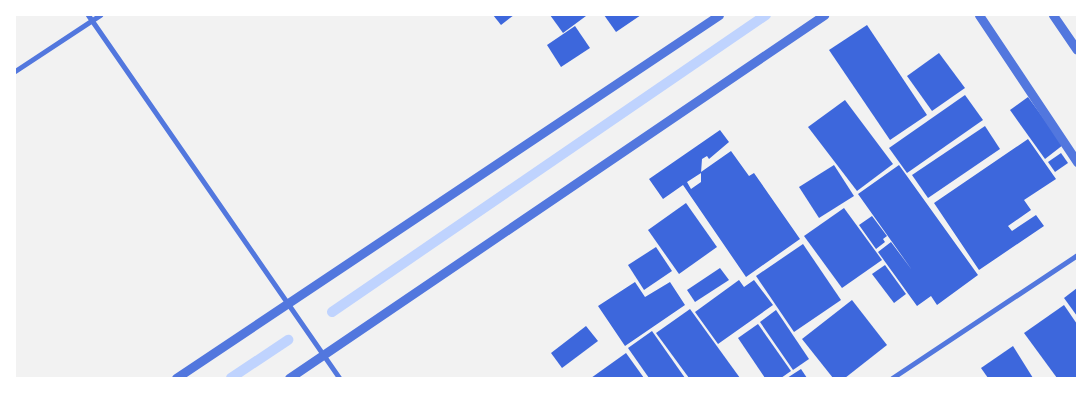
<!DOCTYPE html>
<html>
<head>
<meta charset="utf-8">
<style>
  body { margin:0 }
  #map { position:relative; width:1092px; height:393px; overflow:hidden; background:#f2f2f2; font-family:"Crimson Pro",serif }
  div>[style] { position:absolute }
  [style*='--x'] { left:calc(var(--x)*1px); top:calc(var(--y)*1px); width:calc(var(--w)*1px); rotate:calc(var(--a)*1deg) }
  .stream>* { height:10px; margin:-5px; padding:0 5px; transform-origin:5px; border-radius:5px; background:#bfd3fe }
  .building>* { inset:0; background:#3d67dc }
  .minor>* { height:5px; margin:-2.5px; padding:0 2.5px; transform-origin:2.5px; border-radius:2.5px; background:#5277de }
  .tertiary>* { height:9px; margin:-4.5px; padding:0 4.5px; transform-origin:4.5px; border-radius:4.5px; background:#5277de }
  span { translate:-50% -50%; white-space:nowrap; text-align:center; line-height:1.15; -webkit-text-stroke:4px #fff; paint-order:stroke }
  .frame { position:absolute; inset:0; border:16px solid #fff; pointer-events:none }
</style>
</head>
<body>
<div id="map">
  <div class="stream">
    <i style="--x:332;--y:312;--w:526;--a:-34.39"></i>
    <i style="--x:231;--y:378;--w:69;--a:-33.7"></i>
  </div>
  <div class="building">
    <i style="clip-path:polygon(493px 15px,514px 15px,501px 25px)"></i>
    <i style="clip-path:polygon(550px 15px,585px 15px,586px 16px,563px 33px)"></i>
    <i style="clip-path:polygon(604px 15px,641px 15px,616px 32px)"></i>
    <i style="clip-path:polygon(867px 25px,927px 115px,890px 140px,829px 50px)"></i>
    <i style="clip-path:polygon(575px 26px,590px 48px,561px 67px,547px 45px)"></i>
    <i style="clip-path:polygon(939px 53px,965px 88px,932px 111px,907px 76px)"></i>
    <i style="clip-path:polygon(965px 95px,983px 120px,907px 173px,889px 148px)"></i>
    <i style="clip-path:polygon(1028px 97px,1063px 145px,1045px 159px,1010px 110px)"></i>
    <i style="clip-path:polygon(845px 100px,893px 164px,857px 191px,808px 127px)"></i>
    <i style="clip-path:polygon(985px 126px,1000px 149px,928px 198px,912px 175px)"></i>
    <i style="clip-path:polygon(720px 130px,729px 142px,709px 159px,707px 156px,702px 159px,701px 173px,687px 182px,691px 189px,701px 182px,701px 172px,731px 151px,749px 176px,754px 173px,800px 239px,746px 277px,683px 185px,663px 199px,649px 179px)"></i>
    <i style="clip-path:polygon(1028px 139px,1056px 179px,1024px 200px,1031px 210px,1008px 226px,1012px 231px,1036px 215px,1044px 226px,979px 270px,934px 203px)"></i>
    <i style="clip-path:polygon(1061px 153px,1068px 163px,1055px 172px,1048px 162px)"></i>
    <i style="clip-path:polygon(834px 165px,854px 196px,819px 218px,799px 187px)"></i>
    <i style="clip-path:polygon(899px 165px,978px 275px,937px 305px,931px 296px,917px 306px,878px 252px,891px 242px,912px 270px,858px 194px)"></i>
    <i style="clip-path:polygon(686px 203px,717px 247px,679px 274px,648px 230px)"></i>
    <i style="clip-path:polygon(844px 208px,882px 260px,842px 288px,804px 236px)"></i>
    <i style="clip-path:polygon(872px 216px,887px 236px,883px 239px,885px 242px,876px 249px,859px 225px)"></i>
    <i style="clip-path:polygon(803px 244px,841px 300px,794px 332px,756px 276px)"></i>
    <i style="clip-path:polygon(656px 247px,672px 271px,644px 290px,628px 265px)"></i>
    <i style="clip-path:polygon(885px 265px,906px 294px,894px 303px,872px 274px)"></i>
    <i style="clip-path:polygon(720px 268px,729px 280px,695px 302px,687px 290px)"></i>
    <i style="clip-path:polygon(739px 280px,744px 287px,754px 280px,773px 305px,718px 344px,695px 312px)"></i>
    <i style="clip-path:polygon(635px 282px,645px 297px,670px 282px,685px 305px,625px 346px,598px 306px)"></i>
    <i style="clip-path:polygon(1077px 288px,1077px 316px,1064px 298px)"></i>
    <i style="clip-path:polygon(852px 300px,887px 345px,845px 378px,833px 378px,802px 339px)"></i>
    <i style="clip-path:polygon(1064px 305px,1077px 324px,1077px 378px,1057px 378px,1024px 333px)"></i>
    <i style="clip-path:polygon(690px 309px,740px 378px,689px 378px,656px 333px)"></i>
    <i style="clip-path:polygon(776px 310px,809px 359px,793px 370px,760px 322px)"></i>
    <i style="clip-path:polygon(758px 324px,791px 371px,781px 378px,765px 378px,738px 338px)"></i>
    <i style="clip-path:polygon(586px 326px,598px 341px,562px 368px,551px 353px)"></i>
    <i style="clip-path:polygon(652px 331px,685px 378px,649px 378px,628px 348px)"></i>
    <i style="clip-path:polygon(1013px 346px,1033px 378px,988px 378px,981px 368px)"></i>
    <i style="clip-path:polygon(626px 353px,644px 378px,591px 378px)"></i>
    <i style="clip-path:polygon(801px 369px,807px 378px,787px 378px)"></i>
  </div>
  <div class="minor">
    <i style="--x:88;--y:15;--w:441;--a:55.3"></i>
    <i style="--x:15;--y:71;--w:102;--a:-33.4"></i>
    <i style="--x:892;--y:378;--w:222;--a:-33.6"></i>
  </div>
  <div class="tertiary">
    <i style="--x:979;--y:15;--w:177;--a:56.3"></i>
    <i style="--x:1053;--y:15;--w:42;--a:55.6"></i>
    <i style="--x:176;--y:378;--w:653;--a:-33.76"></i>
    <i style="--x:289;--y:378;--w:647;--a:-34.16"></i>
  </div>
  <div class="frame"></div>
</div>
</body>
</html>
